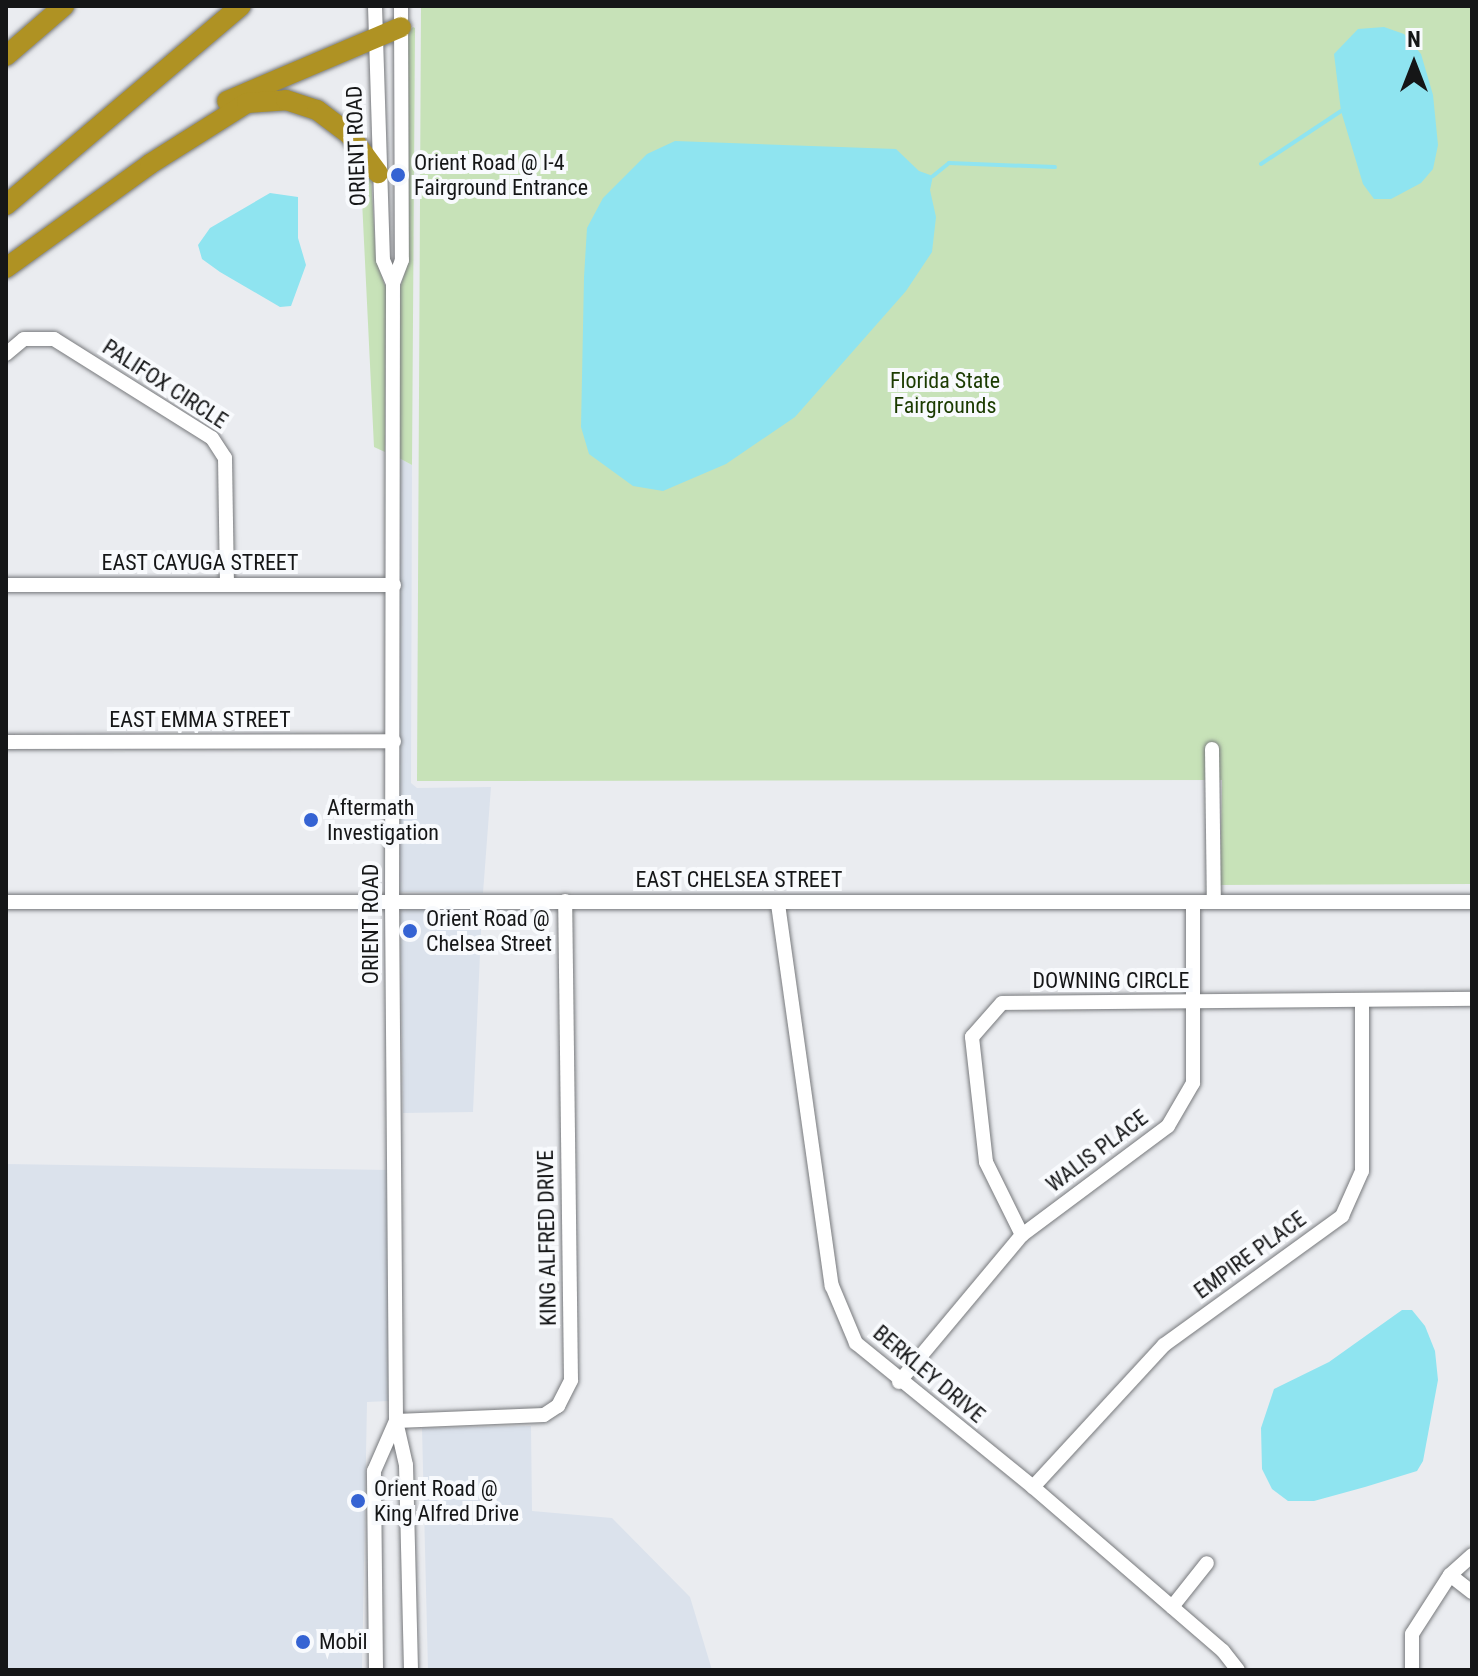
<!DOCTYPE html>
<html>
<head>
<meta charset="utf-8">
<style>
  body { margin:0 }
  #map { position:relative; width:1478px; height:1676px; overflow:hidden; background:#eaecf0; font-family:"Roboto Condensed",sans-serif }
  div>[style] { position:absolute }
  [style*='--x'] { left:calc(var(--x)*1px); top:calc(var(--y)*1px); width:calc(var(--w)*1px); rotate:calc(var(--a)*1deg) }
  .built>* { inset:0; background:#dbe2ec }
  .green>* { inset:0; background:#c7e2b8 }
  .water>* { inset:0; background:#8fe4f0 }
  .stream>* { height:4px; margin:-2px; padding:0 2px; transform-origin:2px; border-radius:2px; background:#8fe4f0 }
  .roads { filter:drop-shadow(0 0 2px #77797c) drop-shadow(0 0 2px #77797c) }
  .minor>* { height:14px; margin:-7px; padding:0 7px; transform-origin:7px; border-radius:7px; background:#fff }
  .highway>* { height:20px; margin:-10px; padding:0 10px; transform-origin:10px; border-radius:10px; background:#af9223 }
  .dots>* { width:22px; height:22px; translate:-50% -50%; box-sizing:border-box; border:4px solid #f8fafd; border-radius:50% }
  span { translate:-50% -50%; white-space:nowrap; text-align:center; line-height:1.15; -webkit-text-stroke:8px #f8fafd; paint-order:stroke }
  .street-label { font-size:22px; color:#151617 }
  .poi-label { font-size:22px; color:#151617 }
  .left { translate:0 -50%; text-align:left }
  .park-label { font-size:22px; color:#1b3b00 }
  .frame { position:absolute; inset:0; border:8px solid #151617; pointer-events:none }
  .north { position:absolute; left:1374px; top:24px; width:80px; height:80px; -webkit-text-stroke:6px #f8fafd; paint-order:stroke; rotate:0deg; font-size:22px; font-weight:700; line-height:32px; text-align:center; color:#151617 }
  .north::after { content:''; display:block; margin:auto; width:28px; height:36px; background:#151617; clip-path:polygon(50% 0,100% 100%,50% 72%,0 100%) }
</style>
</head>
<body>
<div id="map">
  <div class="built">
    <i style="clip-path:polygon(399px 458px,412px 465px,411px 783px,417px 788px,491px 787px,483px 893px,400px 892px)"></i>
    <i style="clip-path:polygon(400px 908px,482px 909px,473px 1112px,403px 1113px)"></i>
    <i style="clip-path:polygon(6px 1164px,390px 1170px,389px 1401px,367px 1402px,362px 1670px,6px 1670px)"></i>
    <i style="clip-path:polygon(531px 1426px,532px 1511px,612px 1518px,690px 1597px,712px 1670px,428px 1670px,422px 1428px)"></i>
  </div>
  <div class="green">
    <i style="clip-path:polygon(421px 6px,1472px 6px,1472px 884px,1220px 885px,1222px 780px,417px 781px)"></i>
    <i style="clip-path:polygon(413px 27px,415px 28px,412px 465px,399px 458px,400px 288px,409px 260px,408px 32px)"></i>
    <i style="clip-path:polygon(360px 159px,371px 176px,376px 261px,386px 288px,385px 452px,374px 447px)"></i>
  </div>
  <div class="water">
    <i style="clip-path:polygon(1384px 27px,1404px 34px,1421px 54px,1433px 95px,1438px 145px,1433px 169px,1421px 183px,1391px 199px,1374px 199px,1363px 184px,1341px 111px,1334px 54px,1358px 29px)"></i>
    <i style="clip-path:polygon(675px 141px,896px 149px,919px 171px,933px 176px,930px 190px,936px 217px,932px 252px,906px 291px,795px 417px,726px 464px,663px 491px,633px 486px,589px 454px,581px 427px,584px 277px,587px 228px,603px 198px,647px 154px)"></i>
    <i style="clip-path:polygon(270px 193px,298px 197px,298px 238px,306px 265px,291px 306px,280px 307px,220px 272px,202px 259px,198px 245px,210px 228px)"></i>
    <i style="clip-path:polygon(1402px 1310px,1412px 1310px,1425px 1326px,1435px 1351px,1438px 1380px,1423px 1461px,1417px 1471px,1365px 1487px,1314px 1501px,1288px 1501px,1272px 1489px,1262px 1469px,1261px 1428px,1274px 1389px,1329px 1362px)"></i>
  </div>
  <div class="stream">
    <i style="--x:1261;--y:164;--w:96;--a:-33.5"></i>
    <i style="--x:933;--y:176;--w:21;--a:-39"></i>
    <i style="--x:949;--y:163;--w:106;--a:2.2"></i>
  </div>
  <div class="roads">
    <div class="minor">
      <i style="--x:375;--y:6;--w:254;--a:88.2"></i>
      <i style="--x:383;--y:260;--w:25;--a:67"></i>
      <i style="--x:401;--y:6;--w:254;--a:89.8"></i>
      <i style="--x:402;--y:260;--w:25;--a:111"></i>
      <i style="--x:393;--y:283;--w:617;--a:90.09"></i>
      <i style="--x:392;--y:900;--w:521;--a:89.56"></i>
      <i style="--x:396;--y:1421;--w:45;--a:77.2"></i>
      <i style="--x:406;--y:1465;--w:205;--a:88.6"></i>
      <i style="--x:6;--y:354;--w:23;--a:-40"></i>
      <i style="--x:24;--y:339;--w:30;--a:0"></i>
      <i style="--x:54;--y:339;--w:186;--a:32.1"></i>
      <i style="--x:212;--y:438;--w:24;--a:57"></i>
      <i style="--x:225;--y:458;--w:127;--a:89.1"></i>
      <i style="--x:6;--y:585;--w:388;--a:0"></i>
      <i style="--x:6;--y:742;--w:388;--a:-0.1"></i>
      <i style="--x:1212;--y:749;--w:153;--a:89.3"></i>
      <i style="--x:6;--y:902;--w:1466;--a:0"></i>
      <i style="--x:778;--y:904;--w:386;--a:82"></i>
      <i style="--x:832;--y:1286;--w:62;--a:67.2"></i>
      <i style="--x:856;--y:1343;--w:228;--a:39.1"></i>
      <i style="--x:1033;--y:1487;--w:251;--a:40.8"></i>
      <i style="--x:1223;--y:1651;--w:24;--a:52"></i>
      <i style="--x:1022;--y:1235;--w:81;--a:-116.3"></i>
      <i style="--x:986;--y:1162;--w:126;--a:-96.4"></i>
      <i style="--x:972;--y:1037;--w:45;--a:-48.6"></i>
      <i style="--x:1002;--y:1003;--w:470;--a:-0.5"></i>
      <i style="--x:899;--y:1382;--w:192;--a:-50.1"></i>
      <i style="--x:1022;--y:1235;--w:182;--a:-36.7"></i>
      <i style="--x:1168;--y:1126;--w:50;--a:-59.8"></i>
      <i style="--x:1193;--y:1083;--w:181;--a:-90"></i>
      <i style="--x:396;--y:1421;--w:148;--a:-2.3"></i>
      <i style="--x:544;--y:1415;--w:17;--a:-33"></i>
      <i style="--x:558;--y:1406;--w:29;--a:-63"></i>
      <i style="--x:571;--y:1380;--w:479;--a:-90.7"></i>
      <i style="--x:1033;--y:1487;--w:193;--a:-47.3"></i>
      <i style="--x:1164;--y:1345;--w:220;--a:-35.9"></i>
      <i style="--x:1342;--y:1216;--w:49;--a:-66"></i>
      <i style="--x:1362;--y:1171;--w:169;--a:-90"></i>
      <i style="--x:1450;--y:1575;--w:28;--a:38"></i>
      <i style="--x:1172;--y:1607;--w:56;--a:-51.5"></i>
      <i style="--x:376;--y:1670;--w:199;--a:-90.6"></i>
      <i style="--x:374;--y:1471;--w:55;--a:-66.3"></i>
      <i style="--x:1412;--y:1670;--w:36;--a:-90"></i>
      <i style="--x:1412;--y:1634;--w:70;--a:-57.2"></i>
      <i style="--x:1450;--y:1575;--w:30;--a:-42"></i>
    </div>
    <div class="highway">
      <i style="--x:6;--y:56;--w:77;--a:-40.8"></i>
      <i style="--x:227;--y:101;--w:189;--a:-23"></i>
      <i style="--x:6;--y:205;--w:308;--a:-40.3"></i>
      <i style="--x:6;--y:268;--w:178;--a:-35.8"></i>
      <i style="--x:150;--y:164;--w:115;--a:-32.2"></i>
      <i style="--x:247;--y:103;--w:39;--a:-4"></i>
      <i style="--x:286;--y:100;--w:33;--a:18"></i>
      <i style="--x:317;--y:110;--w:40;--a:37"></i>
      <i style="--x:349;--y:134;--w:49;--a:53.4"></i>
    </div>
  </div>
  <div class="dots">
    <i style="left:398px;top:175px;background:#3563d3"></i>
    <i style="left:311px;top:820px;background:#3563d3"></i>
    <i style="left:410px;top:931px;background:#3563d3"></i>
    <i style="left:358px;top:1501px;background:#3563d3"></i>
    <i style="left:303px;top:1642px;background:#3563d3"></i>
  </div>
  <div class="street-label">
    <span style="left:356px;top:146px;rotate:-92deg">ORIENT ROAD</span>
    <span style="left:165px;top:384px;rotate:33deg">PALIFOX CIRCLE</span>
    <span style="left:200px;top:563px">EAST CAYUGA STREET</span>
    <span style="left:200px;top:720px">EAST EMMA STREET</span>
    <span style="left:739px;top:880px">EAST CHELSEA STREET</span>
    <span style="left:371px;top:924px;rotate:-90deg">ORIENT ROAD</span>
    <span style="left:1111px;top:981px">DOWNING CIRCLE</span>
    <span style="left:1097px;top:1151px;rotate:-37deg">WALIS PLACE</span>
    <span style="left:547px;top:1238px;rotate:-91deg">KING ALFRED DRIVE</span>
    <span style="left:1250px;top:1255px;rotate:-36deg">EMPIRE PLACE</span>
    <span style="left:929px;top:1374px;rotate:40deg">BERKLEY DRIVE</span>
  </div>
  <div class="poi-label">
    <span class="left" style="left:414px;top:175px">Orient Road @ I-4<br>Fairground Entrance</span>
    <span class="left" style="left:327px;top:820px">Aftermath<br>Investigation</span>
    <span class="left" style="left:426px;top:931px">Orient Road @<br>Chelsea Street</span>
    <span class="left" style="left:374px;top:1501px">Orient Road @<br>King Alfred Drive</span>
    <span class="left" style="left:319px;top:1642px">Mobil</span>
  </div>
  <div class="park-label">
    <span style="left:945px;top:393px">Florida State<br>Fairgrounds</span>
  </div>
  <div class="frame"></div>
  <div class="north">N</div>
</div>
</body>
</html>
